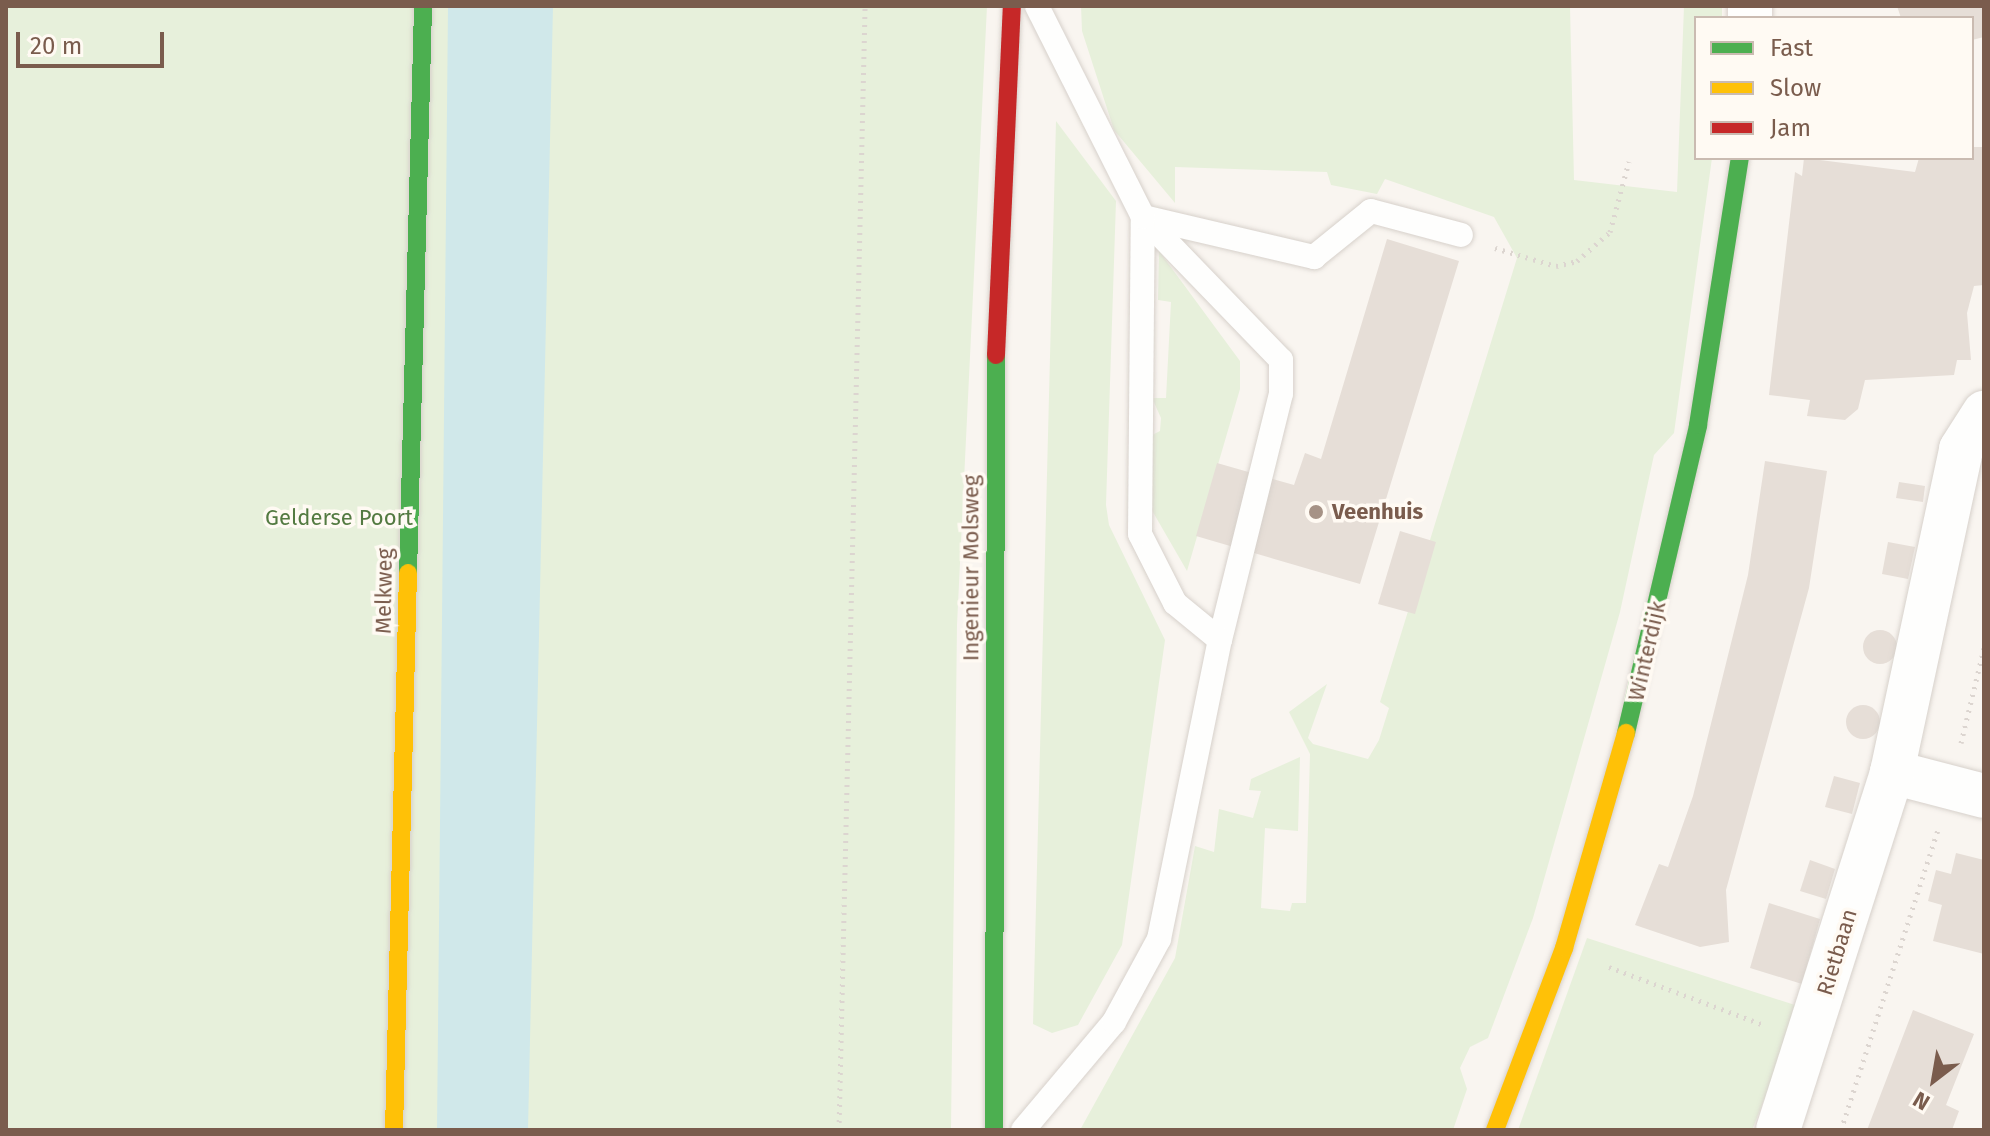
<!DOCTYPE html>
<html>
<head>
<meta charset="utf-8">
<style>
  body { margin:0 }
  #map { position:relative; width:1990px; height:1136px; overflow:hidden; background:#f9f5f0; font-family:"Fira Sans",sans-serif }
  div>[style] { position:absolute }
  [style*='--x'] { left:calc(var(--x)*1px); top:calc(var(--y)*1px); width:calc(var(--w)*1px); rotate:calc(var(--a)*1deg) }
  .green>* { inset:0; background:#e7f0db }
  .water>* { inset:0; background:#d0e8ea }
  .building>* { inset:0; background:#e6ded7 }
  .round { border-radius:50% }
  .path>* { height:5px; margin-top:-2.5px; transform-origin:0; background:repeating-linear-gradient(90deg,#dcd5d0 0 2px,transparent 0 8px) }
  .roads { filter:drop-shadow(0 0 2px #d7d1cb) drop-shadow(0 0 2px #d7d1cb) }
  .lane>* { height:24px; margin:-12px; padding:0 12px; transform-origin:12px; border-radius:12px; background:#fefefd }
  .street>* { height:44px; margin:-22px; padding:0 22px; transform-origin:22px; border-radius:22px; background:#fefefd }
  .fast>* { height:18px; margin:-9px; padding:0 9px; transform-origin:9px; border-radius:9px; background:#4caf50 }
  .slow>* { height:18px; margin:-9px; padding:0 9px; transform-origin:9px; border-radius:9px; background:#ffc107 }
  .jam>* { height:18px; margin:-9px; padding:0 9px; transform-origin:9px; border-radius:9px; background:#c62828 }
  .dots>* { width:22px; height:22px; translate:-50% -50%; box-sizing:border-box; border:4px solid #fffaf3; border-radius:50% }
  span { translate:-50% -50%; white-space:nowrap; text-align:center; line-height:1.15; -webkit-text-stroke:7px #fffaf3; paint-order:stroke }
  .poi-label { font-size:22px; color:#7a5c4d; font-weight:700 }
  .left { translate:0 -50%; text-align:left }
  .park-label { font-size:22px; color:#537a41 }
  .street-label { font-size:22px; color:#7a5c4d }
  .frame { position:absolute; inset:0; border:8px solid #7a5c4d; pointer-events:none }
  .legend { position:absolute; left:1694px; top:16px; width:280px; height:144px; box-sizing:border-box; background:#fffaf3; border:2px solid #cabbb1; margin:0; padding:10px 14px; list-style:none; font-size:24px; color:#7a5c4d }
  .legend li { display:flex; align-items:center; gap:16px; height:40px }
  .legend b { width:40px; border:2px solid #cabbb1 }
  .north { position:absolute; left:1894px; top:1040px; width:80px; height:80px; -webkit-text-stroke:6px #fffaf3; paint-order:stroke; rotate:211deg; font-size:22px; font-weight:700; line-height:32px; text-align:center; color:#7a5c4d }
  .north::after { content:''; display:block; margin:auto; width:28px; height:36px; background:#7a5c4d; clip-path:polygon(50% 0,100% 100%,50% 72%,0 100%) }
  .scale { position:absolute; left:16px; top:32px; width:148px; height:36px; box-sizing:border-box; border:4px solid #7a5c4d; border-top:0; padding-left:10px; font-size:24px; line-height:28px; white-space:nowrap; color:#7a5c4d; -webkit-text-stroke:6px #fffaf3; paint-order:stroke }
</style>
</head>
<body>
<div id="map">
  <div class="green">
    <i style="clip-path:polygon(6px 6px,987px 6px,957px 625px,951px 1130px,6px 1130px)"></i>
    <i style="clip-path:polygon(1081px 6px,1570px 6px,1574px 180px,1677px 192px,1684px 6px,1722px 6px,1722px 18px,1696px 18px,1696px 158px,1712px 158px,1674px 433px,1654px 455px,1620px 612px,1533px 918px,1488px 1038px,1470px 1047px,1460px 1068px,1467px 1089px,1453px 1130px,1080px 1130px,1175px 958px,1195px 846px,1214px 852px,1219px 809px,1253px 818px,1261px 791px,1249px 790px,1251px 779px,1300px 757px,1298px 831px,1265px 828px,1261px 908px,1290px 911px,1292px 903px,1306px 903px,1310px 754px,1289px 712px,1327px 684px,1308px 738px,1313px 744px,1368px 759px,1379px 740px,1389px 708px,1380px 702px,1517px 258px,1494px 217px,1385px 179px,1377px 194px,1331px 185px,1327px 172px,1175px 167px,1175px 203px,1114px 130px,1082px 31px)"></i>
    <i style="clip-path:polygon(1056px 121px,1116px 201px,1106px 505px,1109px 525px,1165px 640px,1122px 945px,1078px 1025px,1052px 1033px,1033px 1024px)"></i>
    <i style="clip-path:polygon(1159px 251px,1240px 361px,1240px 389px,1187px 571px,1150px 507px,1150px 436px,1160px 431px,1161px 418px,1152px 398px,1166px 398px,1171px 302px,1158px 300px)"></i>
    <i style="clip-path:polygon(1587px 938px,1801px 1007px,1752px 1130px,1518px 1130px)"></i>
  </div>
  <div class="water">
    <i style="clip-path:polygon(448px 6px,553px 6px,528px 1130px,437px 1130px)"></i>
  </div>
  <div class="building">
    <i style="clip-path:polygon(1897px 6px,1984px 6px,1984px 37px,1972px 40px,1972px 18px,1901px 18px)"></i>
    <i style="clip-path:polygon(1972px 147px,1984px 147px,1984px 285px,1974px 286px,1967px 313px,1971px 360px,1957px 360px,1954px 375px,1865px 380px,1858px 409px,1845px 420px,1807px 416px,1810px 400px,1769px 395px,1795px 172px,1802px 176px,1804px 158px,1915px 172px,1919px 158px,1972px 158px)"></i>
    <i style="clip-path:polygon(1387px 239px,1459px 261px,1360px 584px,1196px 536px,1217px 463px,1294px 485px,1305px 453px,1321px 459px)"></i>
    <i style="clip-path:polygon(1765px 461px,1827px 471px,1809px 588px,1726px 890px,1729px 942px,1700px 947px,1635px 925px,1659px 864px,1668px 867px,1693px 796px,1748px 575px)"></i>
    <i style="clip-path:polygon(1899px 482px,1925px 486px,1923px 502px,1896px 498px)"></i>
    <i style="clip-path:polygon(1400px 531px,1436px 542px,1415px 614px,1378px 604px)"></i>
    <i style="clip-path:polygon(1888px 542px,1915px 547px,1908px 579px,1882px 574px)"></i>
    <i class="round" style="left:1863px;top:630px;width:34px;height:34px"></i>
    <i class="round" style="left:1846px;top:705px;width:34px;height:34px"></i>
    <i style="clip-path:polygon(1834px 776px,1860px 783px,1852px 814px,1825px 807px)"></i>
    <i style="clip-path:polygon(1956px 853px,1984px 860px,1984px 954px,1933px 941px,1942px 905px,1928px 901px,1936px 870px,1951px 874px)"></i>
    <i style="clip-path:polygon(1810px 860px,1835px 869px,1826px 899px,1800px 891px)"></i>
    <i style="clip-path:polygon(1769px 903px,1820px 919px,1802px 984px,1750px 968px)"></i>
    <i style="clip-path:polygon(1913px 1010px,1974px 1034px,1946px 1105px,1959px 1111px,1952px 1130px,1867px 1130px)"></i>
  </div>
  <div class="path">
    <i style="--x:1495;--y:248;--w:64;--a:16.4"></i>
    <i style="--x:1556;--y:266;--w:22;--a:-13"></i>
    <i style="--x:1577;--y:261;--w:44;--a:-41.3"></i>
    <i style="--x:1610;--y:232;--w:73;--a:-75"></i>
    <i style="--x:1961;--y:743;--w:98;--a:-76.4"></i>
    <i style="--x:1609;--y:967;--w:165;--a:20.5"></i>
    <i style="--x:839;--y:1130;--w:1124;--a:-88.67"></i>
    <i style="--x:1841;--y:1130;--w:315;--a:-72.1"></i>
  </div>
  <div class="roads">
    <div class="lane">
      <i style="--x:1220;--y:640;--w:253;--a:-76.1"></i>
      <i style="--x:1281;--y:394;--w:34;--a:-90"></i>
      <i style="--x:1281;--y:360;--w:199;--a:-134"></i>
      <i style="--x:1143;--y:217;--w:176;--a:13.2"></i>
      <i style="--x:1314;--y:257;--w:73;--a:-38.9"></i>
      <i style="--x:1371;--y:211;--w:93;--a:14.9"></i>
      <i style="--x:1023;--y:1130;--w:141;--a:-49.9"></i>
      <i style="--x:1114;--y:1022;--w:94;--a:-61.5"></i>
      <i style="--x:1159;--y:939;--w:305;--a:-78.5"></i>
      <i style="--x:1220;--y:640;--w:58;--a:-140.6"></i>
      <i style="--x:1175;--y:603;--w:77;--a:-116.9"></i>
      <i style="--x:1140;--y:534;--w:317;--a:-89.5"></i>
      <i style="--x:1143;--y:217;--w:236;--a:-116.7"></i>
    </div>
    <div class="street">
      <i style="--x:1750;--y:6;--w:12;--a:90"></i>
      <i style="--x:1892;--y:772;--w:95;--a:14.6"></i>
      <i style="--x:1778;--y:1130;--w:376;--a:-72.3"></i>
      <i style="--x:1892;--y:772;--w:330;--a:-77.9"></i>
      <i style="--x:1961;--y:449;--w:43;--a:-57.4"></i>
    </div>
    <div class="fast">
      <i style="--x:408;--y:573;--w:567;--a:-88.48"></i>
      <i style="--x:1626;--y:733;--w:316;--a:-76.8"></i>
      <i style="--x:1698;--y:425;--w:270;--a:-81.1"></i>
      <i style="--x:994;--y:1130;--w:775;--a:-89.85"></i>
    </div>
    <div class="slow">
      <i style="--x:394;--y:1130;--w:557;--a:-88.56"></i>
      <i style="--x:1495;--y:1130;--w:195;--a:-69.2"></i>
      <i style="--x:1564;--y:948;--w:224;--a:-73.9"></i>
    </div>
    <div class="jam">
      <i style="--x:996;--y:355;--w:349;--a:-87.4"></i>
    </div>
  </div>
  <div class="dots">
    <i style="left:1316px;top:512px;background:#a69286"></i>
  </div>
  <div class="poi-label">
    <span class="left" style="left:1332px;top:512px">Veenhuis</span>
  </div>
  <div class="park-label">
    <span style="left:339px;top:518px">Gelderse Poort</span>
  </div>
  <div class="street-label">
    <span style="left:971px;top:568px;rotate:-90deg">Ingenieur Molsweg</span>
    <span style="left:384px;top:591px;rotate:-89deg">Melkweg</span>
    <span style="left:1647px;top:651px;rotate:-77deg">Winterdijk</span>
    <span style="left:1837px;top:952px;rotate:-73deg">Rietbaan</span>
  </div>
  <div class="frame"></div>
  <ul class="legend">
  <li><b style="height:10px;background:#4caf50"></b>Fast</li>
  <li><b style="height:10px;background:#ffc107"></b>Slow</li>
  <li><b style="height:10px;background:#c62828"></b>Jam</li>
  </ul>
  <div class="north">N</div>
  <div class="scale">20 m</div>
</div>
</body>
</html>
